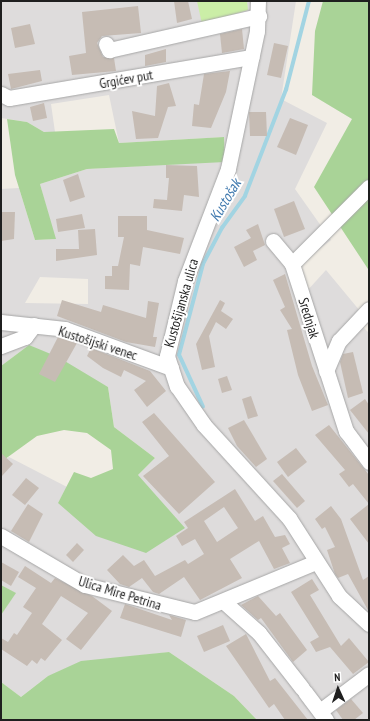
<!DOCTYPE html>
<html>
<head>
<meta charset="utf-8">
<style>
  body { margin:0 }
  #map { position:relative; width:370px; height:721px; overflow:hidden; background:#f1ede5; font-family:"PT Sans Narrow",sans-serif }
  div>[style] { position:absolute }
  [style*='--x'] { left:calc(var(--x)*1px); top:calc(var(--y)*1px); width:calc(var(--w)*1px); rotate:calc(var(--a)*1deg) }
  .residential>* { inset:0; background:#dedcdc }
  .grass>* { inset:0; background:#cbeea7 }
  .forest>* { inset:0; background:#a9d397 }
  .stream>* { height:3.5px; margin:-1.75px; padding:0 1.75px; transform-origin:1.75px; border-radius:1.75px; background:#a2d4e2 }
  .building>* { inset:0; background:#c6bcb4 }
  .roads { filter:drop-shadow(0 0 1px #a6a6a6) drop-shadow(0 0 1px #a6a6a6) }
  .minor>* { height:15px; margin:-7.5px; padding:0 7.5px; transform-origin:7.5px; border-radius:7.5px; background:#fff }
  span { translate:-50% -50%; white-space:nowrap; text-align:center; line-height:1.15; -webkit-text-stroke:4px #fff; paint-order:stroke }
  .street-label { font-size:14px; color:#1f1f1f }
  .water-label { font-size:15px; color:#417aaf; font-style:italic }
  .frame { position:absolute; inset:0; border:2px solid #1f1f1f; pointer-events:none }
  .north { position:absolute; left:318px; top:669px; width:40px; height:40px; -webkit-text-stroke:3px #fff; paint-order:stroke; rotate:357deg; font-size:11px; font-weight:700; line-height:16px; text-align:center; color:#1f1f1f }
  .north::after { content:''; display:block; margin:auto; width:14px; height:18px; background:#1f1f1f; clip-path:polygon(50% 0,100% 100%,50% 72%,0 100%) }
</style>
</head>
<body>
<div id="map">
  <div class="residential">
    <i style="clip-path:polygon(evenodd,1px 1px,296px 1px,281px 99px,327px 123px,295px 189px,331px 240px,296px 267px,306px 292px,326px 270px,360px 311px,369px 304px,369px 323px,363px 327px,369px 333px,369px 720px,257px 720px,234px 696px,169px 652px,128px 657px,48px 676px,21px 697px,1px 682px,1px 615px,15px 593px,1px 585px,1px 462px,9px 457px,67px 487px,58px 503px,138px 475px,155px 458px,114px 427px,108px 387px,29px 345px,1px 366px,1px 189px,19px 188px,35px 240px,55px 239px,40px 184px,87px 169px,225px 161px,224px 137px,119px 143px,109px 95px,51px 104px,55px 132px,44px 132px,27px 122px,1px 118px,1px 1px,40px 277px,88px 279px,88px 304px,25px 303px,40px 277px)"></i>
  </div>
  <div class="grass">
    <i style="clip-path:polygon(197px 1px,247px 1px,248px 10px,202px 24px)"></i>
  </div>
  <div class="forest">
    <i style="clip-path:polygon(323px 1px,369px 1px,368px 269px,314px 187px,352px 119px,312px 95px,315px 31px)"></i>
    <i style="clip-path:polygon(7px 119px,27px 122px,44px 132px,114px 129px,119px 143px,224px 137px,225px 162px,87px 169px,40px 184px,56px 239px,35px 240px,15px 175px)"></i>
    <i style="clip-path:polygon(29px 345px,58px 357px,108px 387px,114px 427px,155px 458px,138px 475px,185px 528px,146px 553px,96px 536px,58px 503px,74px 472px,91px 478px,113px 469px,111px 450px,87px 433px,64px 430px,37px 436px,1px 462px,1px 366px)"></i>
    <i style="clip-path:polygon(1px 585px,16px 593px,1px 615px)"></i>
    <i style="clip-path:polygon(169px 652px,234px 696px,257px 720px,1px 720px,1px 682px,21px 697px,48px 676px,81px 661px)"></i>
  </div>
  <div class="stream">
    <i style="--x:203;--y:407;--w:57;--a:-114.8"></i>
    <i style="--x:179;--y:355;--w:94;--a:-75.2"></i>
    <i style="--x:203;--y:264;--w:41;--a:-62.2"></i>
    <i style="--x:222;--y:228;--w:39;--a:-54"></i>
    <i style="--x:245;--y:196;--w:114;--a:-68.9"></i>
    <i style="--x:286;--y:90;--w:92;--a:-75.5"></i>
  </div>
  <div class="building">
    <i style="clip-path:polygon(174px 1px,188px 1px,192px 19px,177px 23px)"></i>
    <i style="clip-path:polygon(138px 6px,141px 33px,102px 36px,97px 43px,103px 57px,114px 58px,116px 71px,72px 75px,69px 56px,86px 53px,82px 12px)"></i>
    <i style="clip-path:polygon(30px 24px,35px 44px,15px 48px,11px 28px)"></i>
    <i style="clip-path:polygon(242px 29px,244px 49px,222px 53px,220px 34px)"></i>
    <i style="clip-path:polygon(274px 43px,288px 46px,281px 78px,267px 75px)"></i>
    <i style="clip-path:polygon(166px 49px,166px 62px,145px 66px,145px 55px)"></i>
    <i style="clip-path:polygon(40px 70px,42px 81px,11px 89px,8px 74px)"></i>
    <i style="clip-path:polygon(230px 71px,226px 92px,211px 128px,192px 126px,194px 104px,199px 105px,204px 74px)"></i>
    <i style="clip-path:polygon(169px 83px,176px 106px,168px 107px,158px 138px,136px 139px,132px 111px,155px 116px,157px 86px)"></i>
    <i style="clip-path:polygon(44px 103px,47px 118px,33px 121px,30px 107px)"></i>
    <i style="clip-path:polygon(249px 112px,266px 112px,267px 136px,250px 136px)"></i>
    <i style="clip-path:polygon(290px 118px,308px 125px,296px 155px,277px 147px)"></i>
    <i style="clip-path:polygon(166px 165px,197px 166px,199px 197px,184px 195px,182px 211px,153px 208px,154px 199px,167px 200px,169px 178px,166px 178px)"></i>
    <i style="clip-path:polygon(78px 174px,85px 197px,70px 202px,63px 180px)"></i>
    <i style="clip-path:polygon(294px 201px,305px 229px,284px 237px,274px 209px)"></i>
    <i style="clip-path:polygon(1px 212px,15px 212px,14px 239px,1px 241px)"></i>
    <i style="clip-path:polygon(82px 214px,85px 228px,58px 232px,56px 219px)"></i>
    <i style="clip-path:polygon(118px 216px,147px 216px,147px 230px,184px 238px,180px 254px,143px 247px,140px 266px,130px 264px,129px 290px,105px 289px,105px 276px,112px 276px,112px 266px,118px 266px,124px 237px,118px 237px)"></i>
    <i style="clip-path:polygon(258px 224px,265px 245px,253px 251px,257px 260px,244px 267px,234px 247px,251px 238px,246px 230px)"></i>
    <i style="clip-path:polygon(95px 229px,97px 255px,56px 261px,56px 249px,79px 249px,78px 230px)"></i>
    <i style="clip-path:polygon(285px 274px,312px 366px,328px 405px,312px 411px,298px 375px,287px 330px,292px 329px,280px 310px,285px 307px,273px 280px)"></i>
    <i style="clip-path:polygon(62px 300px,101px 312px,103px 305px,146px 318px,148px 301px,159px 303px,153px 337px,157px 337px,155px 347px,126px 342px,57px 316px)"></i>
    <i style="clip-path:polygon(220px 300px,225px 303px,221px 311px,233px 319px,226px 329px,216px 322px,209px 336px,215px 367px,202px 370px,196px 344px)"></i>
    <i style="clip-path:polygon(58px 337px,77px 343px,55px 382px,39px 374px)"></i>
    <i style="clip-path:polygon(91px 348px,150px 371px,166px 391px,147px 407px,134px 390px,146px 381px,124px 370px,121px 377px,103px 368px,87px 356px)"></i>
    <i style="clip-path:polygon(353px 352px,363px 393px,348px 398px,340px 362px,343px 354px)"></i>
    <i style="clip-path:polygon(227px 376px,232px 390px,222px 393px,218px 379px)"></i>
    <i style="clip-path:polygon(251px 396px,258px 416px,248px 419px,242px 399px)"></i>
    <i style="clip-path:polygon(365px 399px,369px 405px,369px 434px,350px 410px)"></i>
    <i style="clip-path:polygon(154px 413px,215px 482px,179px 514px,143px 476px,169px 456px,142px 422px)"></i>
    <i style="clip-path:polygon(244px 420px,267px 459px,256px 467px,237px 446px,228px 428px)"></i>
    <i style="clip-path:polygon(329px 425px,369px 475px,369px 544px,350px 519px,369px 504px,353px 484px,349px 487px,339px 474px,345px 470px,315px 435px)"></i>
    <i style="clip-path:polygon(296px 448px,307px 462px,288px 477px,277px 462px)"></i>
    <i style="clip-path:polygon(1px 453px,13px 464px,1px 477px)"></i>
    <i style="clip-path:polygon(282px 474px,305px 501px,297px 508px,273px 481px)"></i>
    <i style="clip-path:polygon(26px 478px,39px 488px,25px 505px,12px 495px)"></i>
    <i style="clip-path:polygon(evenodd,235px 489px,255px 521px,263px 516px,275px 537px,285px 535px,290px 544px,282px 548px,290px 563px,274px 569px,259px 541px,230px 559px,242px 578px,200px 600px,184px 577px,159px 594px,153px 592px,142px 578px,129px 587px,120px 584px,107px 570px,123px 555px,134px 566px,144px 560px,155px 576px,185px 560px,188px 564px,204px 554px,195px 539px,182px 546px,176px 536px,188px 528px,184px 522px,235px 489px,224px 507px,238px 528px,217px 542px,204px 521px,224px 507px)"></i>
    <i style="clip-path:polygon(28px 504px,43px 514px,29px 542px,11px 531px)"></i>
    <i style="clip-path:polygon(331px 506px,341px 519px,363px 580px,369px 576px,369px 612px,348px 574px,338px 578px,335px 574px,327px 550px,335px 547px,325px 527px,322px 529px,315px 519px)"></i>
    <i style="clip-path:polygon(77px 543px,84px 550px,73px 562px,66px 555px)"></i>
    <i style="clip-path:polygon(1px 562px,19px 572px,11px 586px,1px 580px)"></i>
    <i style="clip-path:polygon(25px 566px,51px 583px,55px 578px,92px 596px,112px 611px,81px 650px,66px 639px,88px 613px,61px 596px,42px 624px,62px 640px,45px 661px,41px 658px,37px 664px,32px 660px,27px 666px,1px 649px,1px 638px,8px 642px,14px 633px,17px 635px,32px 613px,23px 607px,36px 588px,18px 577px)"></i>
    <i style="clip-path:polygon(312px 579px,319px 590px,310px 595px,341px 646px,349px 638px,369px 662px,353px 674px,330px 647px,316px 652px,310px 642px,319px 637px,291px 592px)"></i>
    <i style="clip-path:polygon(258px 596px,276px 616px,280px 613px,307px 650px,293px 662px,261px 618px,258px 620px,241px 605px)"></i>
    <i style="clip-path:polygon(125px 604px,172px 620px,169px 615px,186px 620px,181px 637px,120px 618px)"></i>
    <i style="clip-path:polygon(223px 625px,230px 641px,204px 652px,197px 636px)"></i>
    <i style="clip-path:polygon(246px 634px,270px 681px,275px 678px,308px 720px,285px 720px,274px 704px,269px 708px,226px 646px)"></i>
    <i style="clip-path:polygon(351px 699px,363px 713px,354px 720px,343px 720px,336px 710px)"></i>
  </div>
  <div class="roads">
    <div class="minor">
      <i style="--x:258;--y:1;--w:30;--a:92"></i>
      <i style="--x:257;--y:31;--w:141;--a:101.9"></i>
      <i style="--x:228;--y:169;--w:120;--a:111"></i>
      <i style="--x:185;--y:281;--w:77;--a:103.5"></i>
      <i style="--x:167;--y:356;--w:32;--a:72"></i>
      <i style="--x:177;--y:386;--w:47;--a:55.3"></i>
      <i style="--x:204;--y:425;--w:126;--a:47.6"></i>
      <i style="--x:289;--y:518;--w:93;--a:57.3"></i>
      <i style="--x:339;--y:596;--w:41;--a:43"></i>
      <i style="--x:106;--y:44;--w:7;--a:63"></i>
      <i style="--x:109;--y:50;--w:154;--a:-12.8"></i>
      <i style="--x:1;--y:94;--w:9;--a:27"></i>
      <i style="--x:9;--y:98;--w:246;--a:-9.6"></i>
      <i style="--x:273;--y:241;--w:30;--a:50"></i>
      <i style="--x:292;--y:264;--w:176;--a:72.1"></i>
      <i style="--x:346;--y:431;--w:39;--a:53"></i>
      <i style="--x:292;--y:264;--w:109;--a:-45"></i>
      <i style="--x:1;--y:322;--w:64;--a:6.2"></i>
      <i style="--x:65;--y:329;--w:113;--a:20.2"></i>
      <i style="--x:1;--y:346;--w:26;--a:-21"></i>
      <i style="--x:25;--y:337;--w:15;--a:-53"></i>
      <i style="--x:326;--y:371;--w:33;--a:-67"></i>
      <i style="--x:339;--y:341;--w:44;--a:-46.8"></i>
      <i style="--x:1;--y:536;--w:97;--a:30.3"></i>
      <i style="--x:85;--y:585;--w:113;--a:13.8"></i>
      <i style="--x:195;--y:612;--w:131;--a:-22.5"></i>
      <i style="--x:223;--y:601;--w:48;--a:41.6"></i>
      <i style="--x:259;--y:633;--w:70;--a:52"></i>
      <i style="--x:305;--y:692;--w:35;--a:53"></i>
      <i style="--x:320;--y:711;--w:61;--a:-37.1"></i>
    </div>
  </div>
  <div class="street-label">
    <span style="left:126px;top:79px;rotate:-10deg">Grgićev put</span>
    <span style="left:181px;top:303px;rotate:-74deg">Kustošijanska ulica</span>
    <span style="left:309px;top:318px;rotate:73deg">Srednjak</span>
    <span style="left:98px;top:343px;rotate:18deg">Kustošijski venec</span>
    <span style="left:120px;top:593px;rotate:17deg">Ulica Mire Petrina</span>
  </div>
  <div class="water-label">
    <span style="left:225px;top:200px;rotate:-59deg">Kustošak</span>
  </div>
  <div class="frame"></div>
  <div class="north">N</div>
</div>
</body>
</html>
